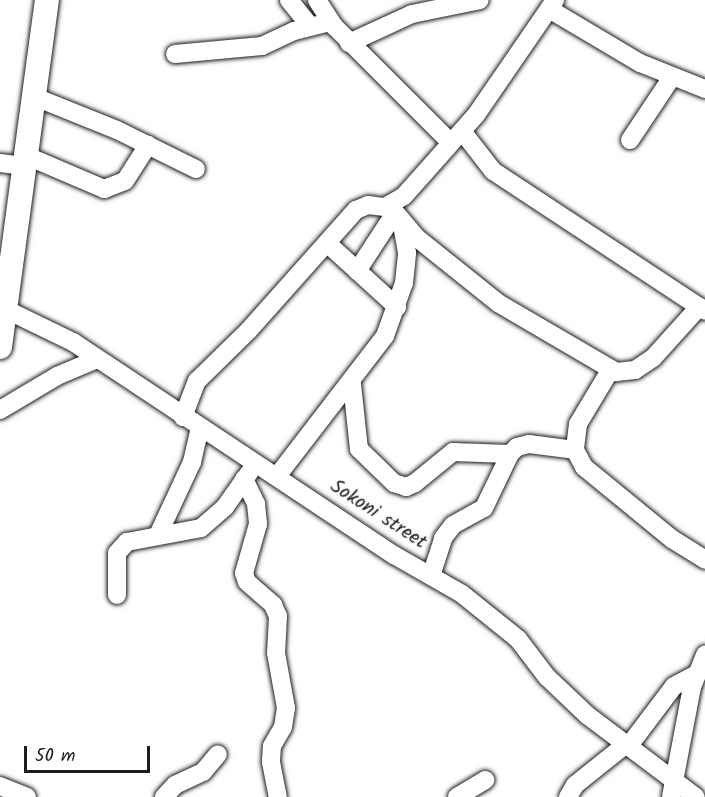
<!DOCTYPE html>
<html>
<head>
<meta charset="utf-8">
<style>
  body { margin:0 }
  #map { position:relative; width:705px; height:797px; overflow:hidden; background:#fff; font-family:Kalam,sans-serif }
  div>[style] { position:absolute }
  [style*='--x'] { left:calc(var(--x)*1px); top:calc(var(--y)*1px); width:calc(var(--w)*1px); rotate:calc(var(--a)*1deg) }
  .roads { filter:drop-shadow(0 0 2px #1c1c1c) drop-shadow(0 0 2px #1c1c1c) }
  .street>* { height:18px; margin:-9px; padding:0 9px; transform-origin:9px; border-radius:9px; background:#fff }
  .secondary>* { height:24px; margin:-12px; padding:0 12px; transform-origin:12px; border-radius:12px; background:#fff }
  span { translate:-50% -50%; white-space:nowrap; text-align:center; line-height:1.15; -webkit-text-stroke:5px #fff; paint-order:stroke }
  .street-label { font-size:20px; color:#1c1c1c }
  .scale { position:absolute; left:24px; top:746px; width:126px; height:27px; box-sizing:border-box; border:3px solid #1c1c1c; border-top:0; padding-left:8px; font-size:18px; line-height:21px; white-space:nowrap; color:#1c1c1c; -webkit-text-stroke:4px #fff; paint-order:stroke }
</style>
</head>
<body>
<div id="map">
  <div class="roads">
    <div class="street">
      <i style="--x:289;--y:0;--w:33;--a:51"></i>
      <i style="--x:317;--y:0;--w:31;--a:57"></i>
      <i style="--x:334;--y:26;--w:165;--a:45"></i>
      <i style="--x:549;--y:9;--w:106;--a:30.7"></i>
      <i style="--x:640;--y:63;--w:70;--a:21.8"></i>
      <i style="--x:349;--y:43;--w:69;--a:-24.7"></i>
      <i style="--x:412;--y:14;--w:69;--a:-11.6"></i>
      <i style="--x:175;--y:54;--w:87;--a:-5.3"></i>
      <i style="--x:262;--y:46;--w:35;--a:-25"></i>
      <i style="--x:294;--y:31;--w:37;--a:-14"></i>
      <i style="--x:35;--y:97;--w:88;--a:21.9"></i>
      <i style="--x:117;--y:130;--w:88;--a:26.3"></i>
      <i style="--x:462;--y:131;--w:51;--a:52.2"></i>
      <i style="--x:493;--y:171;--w:254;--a:33.4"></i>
      <i style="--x:630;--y:140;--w:76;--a:-56.3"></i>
      <i style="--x:27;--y:156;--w:84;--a:23.2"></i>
      <i style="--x:104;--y:189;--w:22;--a:-21"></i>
      <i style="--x:125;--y:181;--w:43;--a:-57.4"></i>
      <i style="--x:0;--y:163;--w:26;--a:7"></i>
      <i style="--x:389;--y:205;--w:43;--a:49.7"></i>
      <i style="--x:417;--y:238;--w:104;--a:38.7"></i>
      <i style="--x:498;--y:303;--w:137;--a:30.3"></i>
      <i style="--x:616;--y:372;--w:19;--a:-6"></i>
      <i style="--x:635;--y:370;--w:22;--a:-34"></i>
      <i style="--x:653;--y:358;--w:69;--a:-48"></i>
      <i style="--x:327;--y:243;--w:95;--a:42.4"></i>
      <i style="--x:357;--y:271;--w:69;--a:-56.8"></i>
      <i style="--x:5;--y:309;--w:76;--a:25.9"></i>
      <i style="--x:73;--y:342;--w:385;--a:33.6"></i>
      <i style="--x:394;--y:555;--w:78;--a:29.8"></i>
      <i style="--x:462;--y:594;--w:72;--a:38.8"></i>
      <i style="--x:518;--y:639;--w:48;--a:52.7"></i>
      <i style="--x:547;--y:677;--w:55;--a:43.5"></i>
      <i style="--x:587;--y:715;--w:136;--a:37"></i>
      <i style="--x:611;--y:369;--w:64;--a:121"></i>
      <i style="--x:578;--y:424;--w:26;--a:97"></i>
      <i style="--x:575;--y:450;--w:19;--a:62"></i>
      <i style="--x:584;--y:467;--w:114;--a:39.3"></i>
      <i style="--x:672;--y:539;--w:39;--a:32"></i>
      <i style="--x:352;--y:384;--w:65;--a:83.9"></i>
      <i style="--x:359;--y:449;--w:49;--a:44.2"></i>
      <i style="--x:394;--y:483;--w:13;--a:18"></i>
      <i style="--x:406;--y:487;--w:10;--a:-24"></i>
      <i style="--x:415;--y:483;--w:49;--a:-39.2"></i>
      <i style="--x:453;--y:452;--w:57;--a:2"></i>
      <i style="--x:0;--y:410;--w:66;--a:-30.8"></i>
      <i style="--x:57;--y:376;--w:43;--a:-23"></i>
      <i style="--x:183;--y:417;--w:39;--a:-69"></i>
      <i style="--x:197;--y:381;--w:73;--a:-44.4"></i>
      <i style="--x:249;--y:330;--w:161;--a:-48.3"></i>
      <i style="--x:356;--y:210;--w:13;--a:-23"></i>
      <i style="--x:368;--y:205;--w:17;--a:7"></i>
      <i style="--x:385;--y:207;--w:22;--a:-30"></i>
      <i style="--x:404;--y:196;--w:108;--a:-48.4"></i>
      <i style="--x:476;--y:115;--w:140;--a:-55.5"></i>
      <i style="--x:278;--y:475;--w:175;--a:-52.4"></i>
      <i style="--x:385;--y:336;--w:56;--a:-70.3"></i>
      <i style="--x:404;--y:283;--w:30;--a:-84"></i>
      <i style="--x:407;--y:253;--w:34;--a:-100"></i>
      <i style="--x:244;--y:479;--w:28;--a:64"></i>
      <i style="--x:256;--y:504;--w:20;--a:84"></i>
      <i style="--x:258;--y:524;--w:51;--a:105.9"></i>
      <i style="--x:244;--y:573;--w:9;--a:72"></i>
      <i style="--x:247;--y:582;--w:35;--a:41"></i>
      <i style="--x:273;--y:605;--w:12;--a:66"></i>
      <i style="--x:278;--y:616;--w:37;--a:93"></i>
      <i style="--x:276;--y:653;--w:56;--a:79.7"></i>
      <i style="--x:286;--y:708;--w:19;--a:99"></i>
      <i style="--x:283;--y:727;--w:22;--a:120"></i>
      <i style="--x:272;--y:746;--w:16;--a:94"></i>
      <i style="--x:271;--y:762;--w:36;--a:79"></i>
      <i style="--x:158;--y:535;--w:81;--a:-65"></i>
      <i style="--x:192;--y:462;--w:36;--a:-77"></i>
      <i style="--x:431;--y:576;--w:40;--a:-72"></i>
      <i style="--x:443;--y:538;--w:16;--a:-52"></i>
      <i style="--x:453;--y:525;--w:35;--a:-29"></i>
      <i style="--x:484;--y:508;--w:60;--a:-64.3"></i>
      <i style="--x:510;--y:454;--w:10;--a:-45"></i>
      <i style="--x:517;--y:447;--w:12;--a:-14"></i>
      <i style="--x:529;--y:444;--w:46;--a:7.4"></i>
      <i style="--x:117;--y:595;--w:42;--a:-90"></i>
      <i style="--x:117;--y:553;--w:15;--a:-48"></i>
      <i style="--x:127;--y:542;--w:75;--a:-10.7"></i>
      <i style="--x:201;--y:528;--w:32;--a:-41"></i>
      <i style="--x:225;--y:507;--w:42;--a:-54.8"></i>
      <i style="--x:628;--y:747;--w:76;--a:-53"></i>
      <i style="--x:674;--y:686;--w:27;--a:-28"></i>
      <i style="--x:0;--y:786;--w:29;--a:22"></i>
      <i style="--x:164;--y:797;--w:16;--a:-47"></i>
      <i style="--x:175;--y:785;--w:31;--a:-25"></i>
      <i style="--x:203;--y:772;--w:23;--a:-50"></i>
      <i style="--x:457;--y:797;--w:33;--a:-31"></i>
      <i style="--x:568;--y:797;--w:14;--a:-60"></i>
      <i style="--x:575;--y:785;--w:64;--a:-38.7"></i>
      <i style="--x:671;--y:797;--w:112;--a:-79.2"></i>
      <i style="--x:692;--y:687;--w:35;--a:-68"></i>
    </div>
    <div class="secondary">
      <i style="--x:0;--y:347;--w:350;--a:-82.3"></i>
    </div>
  </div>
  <div class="street-label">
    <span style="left:378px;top:515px;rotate:33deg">Sokoni street</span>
  </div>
  <div class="scale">50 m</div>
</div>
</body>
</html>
